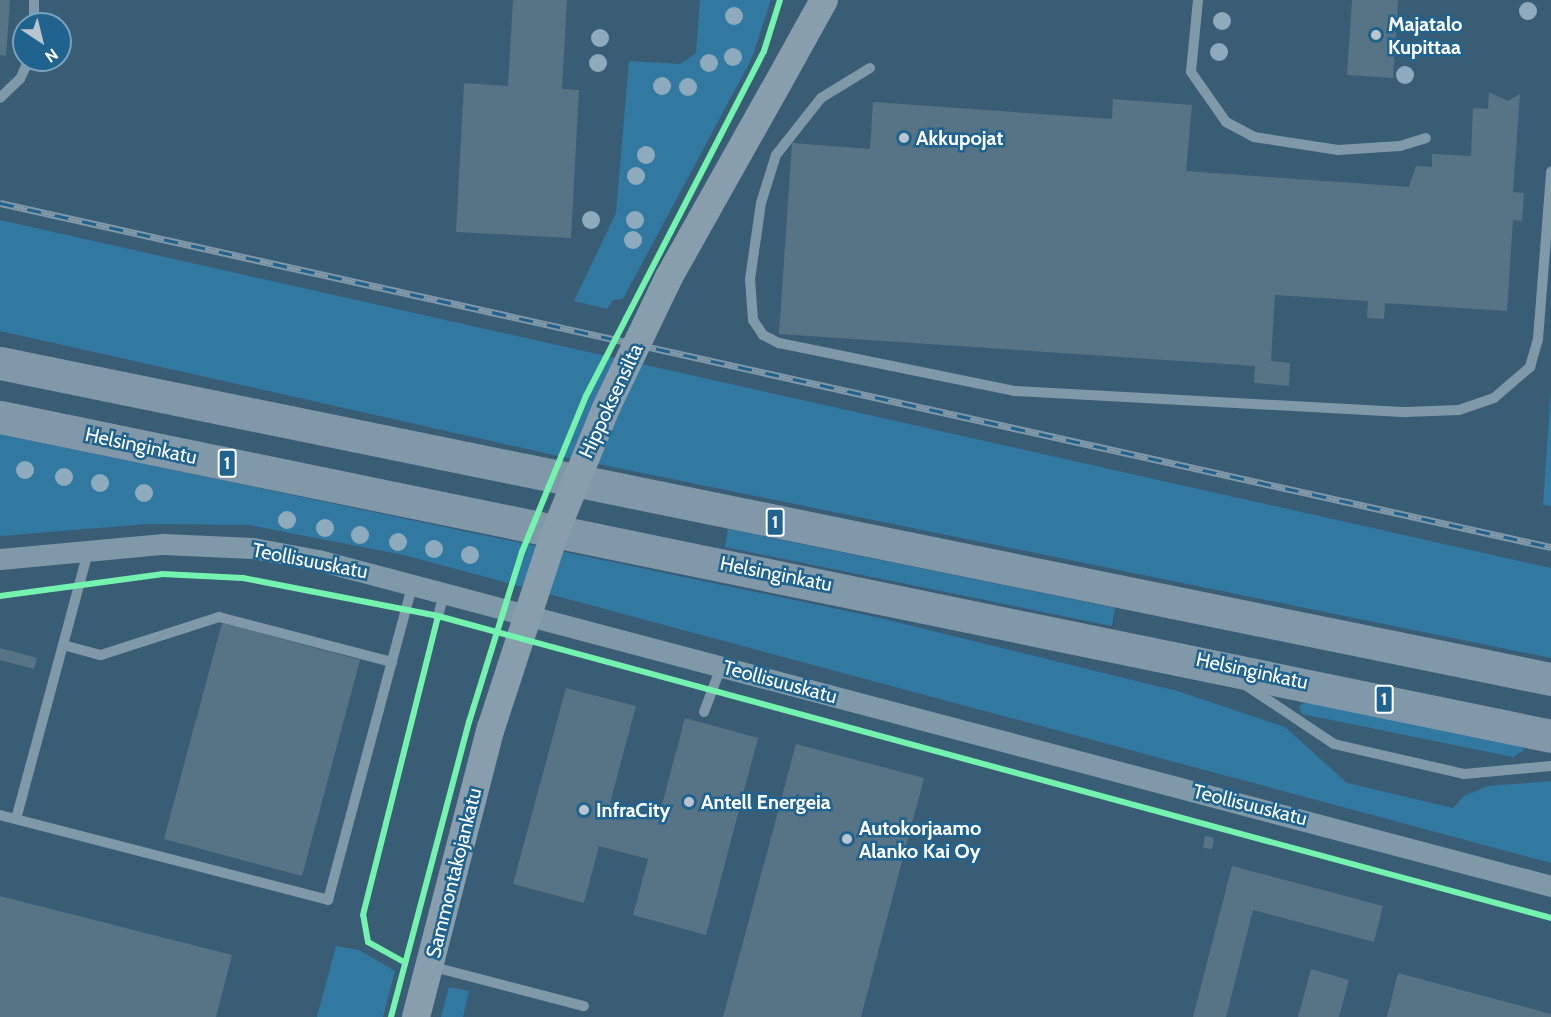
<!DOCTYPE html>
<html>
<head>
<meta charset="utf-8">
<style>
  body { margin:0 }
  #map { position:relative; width:1551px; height:1017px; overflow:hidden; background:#395d75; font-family:Cabin,sans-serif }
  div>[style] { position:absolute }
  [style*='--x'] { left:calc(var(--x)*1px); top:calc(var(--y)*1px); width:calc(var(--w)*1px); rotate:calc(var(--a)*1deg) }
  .green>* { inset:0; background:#3279a2 }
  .building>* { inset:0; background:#577487 }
  .lane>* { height:10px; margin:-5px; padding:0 5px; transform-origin:5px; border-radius:5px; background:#8099a8 }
  .street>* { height:21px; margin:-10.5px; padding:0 10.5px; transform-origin:10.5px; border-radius:10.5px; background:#8099a8 }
  .secondary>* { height:28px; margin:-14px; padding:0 14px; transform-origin:14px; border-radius:14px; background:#889ead }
  .highway>* { height:33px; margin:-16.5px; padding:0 16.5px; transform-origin:16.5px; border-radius:16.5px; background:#8098a8 }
  .rail>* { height:7px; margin-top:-3.5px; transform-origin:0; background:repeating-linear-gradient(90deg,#20638e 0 14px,#8098a8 0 28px); box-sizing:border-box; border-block:2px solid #8098a8 }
  .secondary-bridge>* { height:28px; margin:-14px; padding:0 14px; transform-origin:14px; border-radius:14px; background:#889ead }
  .cycleway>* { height:6px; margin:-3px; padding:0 3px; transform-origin:3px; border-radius:3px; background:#73f3ae }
  .trees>* { width:18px; height:18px; margin:-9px; border-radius:50%; background:#8eabbe }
  .dots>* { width:16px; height:16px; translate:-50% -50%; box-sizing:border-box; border:3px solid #20638e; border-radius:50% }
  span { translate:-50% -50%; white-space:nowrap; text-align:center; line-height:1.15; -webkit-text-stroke:5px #20638e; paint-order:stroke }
  .shield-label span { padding:2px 4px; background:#20638e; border:2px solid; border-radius:4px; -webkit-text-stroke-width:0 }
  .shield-label { font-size:18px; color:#fff; font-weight:700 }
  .poi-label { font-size:20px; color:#fff; font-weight:700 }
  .left { translate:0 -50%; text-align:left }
  .street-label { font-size:20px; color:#fff }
  .north { position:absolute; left:12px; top:12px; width:60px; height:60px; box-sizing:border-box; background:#20638e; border:2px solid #79a1bb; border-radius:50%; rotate:145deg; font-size:16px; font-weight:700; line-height:24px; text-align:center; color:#fff }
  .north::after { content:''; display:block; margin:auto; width:21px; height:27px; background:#bac6cf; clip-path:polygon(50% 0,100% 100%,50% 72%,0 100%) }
</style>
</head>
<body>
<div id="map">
  <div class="green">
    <i style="clip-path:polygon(700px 0,771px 0,752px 58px,623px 299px,613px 300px,607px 309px,574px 301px,616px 213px,629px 61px,680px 64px,696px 53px)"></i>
    <i style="clip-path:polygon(0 220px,1551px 568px,1551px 658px,554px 455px,0 331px)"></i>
    <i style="clip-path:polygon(1551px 391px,1551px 506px,1543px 505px)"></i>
    <i style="clip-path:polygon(0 434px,880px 618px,1181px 692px,1285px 727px,1347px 783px,1453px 808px,1464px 796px,1488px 786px,1551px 781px,1551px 863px,404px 555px,249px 525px,147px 524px,0 536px)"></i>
    <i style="clip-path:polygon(728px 529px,1115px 608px,1112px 626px,725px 547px)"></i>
    <i style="clip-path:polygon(1307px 701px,1522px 745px,1524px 750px,1513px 757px,1302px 714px,1299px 706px)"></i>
    <i style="clip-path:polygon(336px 946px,359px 950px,395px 971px,383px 1017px,317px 1017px)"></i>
    <i style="clip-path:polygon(449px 987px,469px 991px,463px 1017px,441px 1017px)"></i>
  </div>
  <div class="building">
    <i style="clip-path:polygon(0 0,10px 0,6px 56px,0 55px)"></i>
    <i style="clip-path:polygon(513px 0,567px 0,562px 89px,579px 90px,571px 238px,456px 232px,464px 83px,508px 86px)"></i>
    <i style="clip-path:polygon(1352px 0,1398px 0,1393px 78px,1347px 75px)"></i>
    <i style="clip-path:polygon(1489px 92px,1508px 101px,1520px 94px,1513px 192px,1524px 193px,1522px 221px,1513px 220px,1507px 311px,1385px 303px,1384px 319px,1367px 318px,1368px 301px,1275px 295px,1271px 361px,1290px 363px,1289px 386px,1254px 383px,1255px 366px,779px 334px,792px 143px,870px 149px,873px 102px,1112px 119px,1113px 99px,1192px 105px,1186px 171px,1409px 187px,1416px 166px,1432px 167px,1432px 154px,1471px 156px,1473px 108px,1488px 109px)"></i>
    <i style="clip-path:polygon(222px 623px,360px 660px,302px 876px,164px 839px)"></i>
    <i style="clip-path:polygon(0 648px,37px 658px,34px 669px,0 660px)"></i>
    <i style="clip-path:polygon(566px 688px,636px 706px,610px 803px,659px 816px,685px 718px,758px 738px,706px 935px,633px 915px,648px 859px,599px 846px,584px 903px,513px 884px)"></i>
    <i style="clip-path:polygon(796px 744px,924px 778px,861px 1017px,723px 1017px)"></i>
    <i style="clip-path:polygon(1205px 836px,1214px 838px,1212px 849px,1203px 848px)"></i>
    <i style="clip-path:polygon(1232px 866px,1383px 906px,1374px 942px,1253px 910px,1226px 1017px,1193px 1017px)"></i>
    <i style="clip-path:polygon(0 896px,232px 955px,216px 1017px,0 1017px)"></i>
    <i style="clip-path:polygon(1311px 969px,1349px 980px,1339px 1017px,1298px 1017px)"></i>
    <i style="clip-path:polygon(1398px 973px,1551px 1014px,1551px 1017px,1387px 1017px)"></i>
  </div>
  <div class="lane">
    <i style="--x:1198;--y:0;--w:72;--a:95.6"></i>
    <i style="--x:1191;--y:72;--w:61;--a:55"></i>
    <i style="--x:1226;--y:122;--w:32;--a:28"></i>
    <i style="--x:1254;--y:137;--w:85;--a:8.8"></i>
    <i style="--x:1338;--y:150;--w:62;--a:-3.7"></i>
    <i style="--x:1400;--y:146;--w:27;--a:-17"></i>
    <i style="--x:34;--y:21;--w:18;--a:3"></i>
    <i style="--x:34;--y:24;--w:24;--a:-90"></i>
    <i style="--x:870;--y:68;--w:57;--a:148.5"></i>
    <i style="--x:821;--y:98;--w:73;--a:128.3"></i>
    <i style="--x:776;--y:155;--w:50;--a:107.4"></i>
    <i style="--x:761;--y:203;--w:77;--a:98.2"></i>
    <i style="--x:750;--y:279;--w:41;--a:85.8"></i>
    <i style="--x:753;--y:320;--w:18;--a:56"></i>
    <i style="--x:763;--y:335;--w:18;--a:27"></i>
    <i style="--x:779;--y:343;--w:240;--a:11.5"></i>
    <i style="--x:1014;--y:391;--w:393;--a:3.1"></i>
    <i style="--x:1406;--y:412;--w:53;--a:-2.2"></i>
    <i style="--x:1459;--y:410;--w:37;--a:-19"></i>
    <i style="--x:1494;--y:398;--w:48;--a:-40.7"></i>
    <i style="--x:1530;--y:367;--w:29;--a:-74"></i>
    <i style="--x:1538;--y:339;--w:168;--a:-85.5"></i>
    <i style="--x:0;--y:98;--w:28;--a:-44"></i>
    <i style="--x:20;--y:79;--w:21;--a:-65"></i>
    <i style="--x:438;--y:616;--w:27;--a:-75"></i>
    <i style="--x:63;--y:645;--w:39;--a:15"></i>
    <i style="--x:101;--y:655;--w:124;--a:-17.9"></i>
    <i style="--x:219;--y:617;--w:179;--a:14.6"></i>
    <i style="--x:1244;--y:684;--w:108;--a:33.7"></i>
    <i style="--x:1334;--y:744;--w:133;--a:13"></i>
    <i style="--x:1464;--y:774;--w:87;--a:-5.3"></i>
    <i style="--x:704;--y:712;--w:48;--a:-69.3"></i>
    <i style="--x:0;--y:815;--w:339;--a:14.5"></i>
    <i style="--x:328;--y:900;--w:329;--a:-75"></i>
    <i style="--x:16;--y:819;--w:280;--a:-74.9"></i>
    <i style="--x:430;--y:966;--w:159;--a:14.6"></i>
  </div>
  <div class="street">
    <i style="--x:0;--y:559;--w:164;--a:-5.3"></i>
    <i style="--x:163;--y:544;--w:90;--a:2.5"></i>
    <i style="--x:253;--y:548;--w:66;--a:10.5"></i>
    <i style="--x:318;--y:560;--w:1275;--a:14.81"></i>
  </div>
  <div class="secondary">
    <i style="--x:773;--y:92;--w:105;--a:-61"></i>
    <i style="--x:416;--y:1017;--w:299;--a:-75.5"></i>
  </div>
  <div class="highway">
    <i style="--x:0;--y:363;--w:1583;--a:11.52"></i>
    <i style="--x:0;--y:417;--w:1583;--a:11.62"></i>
  </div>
  <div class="rail">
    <i style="--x:0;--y:203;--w:1589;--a:12.51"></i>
  </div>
  <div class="secondary-bridge">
    <i style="--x:491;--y:728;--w:203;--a:-71.9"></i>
    <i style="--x:554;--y:535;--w:137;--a:-67.7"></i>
    <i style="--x:606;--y:408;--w:145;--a:-64.3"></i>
    <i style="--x:669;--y:277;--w:212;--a:-60.7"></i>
  </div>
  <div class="cycleway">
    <i style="--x:0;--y:596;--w:163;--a:-7.7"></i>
    <i style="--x:162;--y:574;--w:81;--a:2.8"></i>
    <i style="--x:243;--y:578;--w:199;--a:11"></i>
    <i style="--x:438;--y:616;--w:1153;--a:15.18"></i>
    <i style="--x:404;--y:962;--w:41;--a:-150.9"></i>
    <i style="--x:368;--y:942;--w:27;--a:-100"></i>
    <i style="--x:363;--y:915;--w:308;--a:-75.9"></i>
    <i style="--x:391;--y:1017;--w:305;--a:-75.2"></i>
    <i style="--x:469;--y:722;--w:178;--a:-72.7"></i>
    <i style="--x:522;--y:552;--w:169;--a:-67.7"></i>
    <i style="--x:586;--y:396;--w:388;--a:-62.7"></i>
    <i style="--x:764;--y:51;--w:53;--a:-72.6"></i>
  </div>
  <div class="trees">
    <i style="left:1528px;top:11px"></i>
    <i style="left:734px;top:16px"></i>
    <i style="left:1222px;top:21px"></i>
    <i style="left:600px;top:38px"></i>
    <i style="left:1219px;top:52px"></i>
    <i style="left:733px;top:57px"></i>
    <i style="left:598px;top:63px"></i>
    <i style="left:709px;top:63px"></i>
    <i style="left:1405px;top:75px"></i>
    <i style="left:662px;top:86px"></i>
    <i style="left:688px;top:87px"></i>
    <i style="left:646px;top:155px"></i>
    <i style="left:636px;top:176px"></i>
    <i style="left:591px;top:220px"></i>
    <i style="left:635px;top:220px"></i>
    <i style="left:633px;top:240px"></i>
    <i style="left:25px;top:470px"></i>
    <i style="left:64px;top:477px"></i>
    <i style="left:100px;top:483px"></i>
    <i style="left:144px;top:493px"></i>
    <i style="left:287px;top:520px"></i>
    <i style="left:325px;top:528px"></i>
    <i style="left:360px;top:535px"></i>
    <i style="left:398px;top:542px"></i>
    <i style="left:434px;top:549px"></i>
    <i style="left:470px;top:555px"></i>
  </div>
  <div class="dots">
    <i style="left:1376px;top:35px;background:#bac6cf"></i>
    <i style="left:904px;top:138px;background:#bac6cf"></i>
    <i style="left:689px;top:802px;background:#bac6cf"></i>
    <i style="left:584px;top:810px;background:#bac6cf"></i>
    <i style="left:847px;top:839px;background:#bac6cf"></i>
  </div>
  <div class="shield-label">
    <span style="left:227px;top:463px">1</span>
    <span style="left:775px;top:522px">1</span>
    <span style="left:1384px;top:699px">1</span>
  </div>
  <div class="poi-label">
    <span class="left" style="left:1388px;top:36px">Majatalo<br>Kupittaa</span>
    <span class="left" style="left:916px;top:138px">Akkupojat</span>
    <span class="left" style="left:701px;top:802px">Antell Energeia</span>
    <span class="left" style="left:596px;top:810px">InfraCity</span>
    <span class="left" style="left:859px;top:840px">Autokorjaamo<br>Alanko Kai Oy</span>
  </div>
  <div class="street-label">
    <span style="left:611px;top:401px;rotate:-65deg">Hippoksensilta</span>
    <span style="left:141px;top:446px;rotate:12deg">Helsinginkatu</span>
    <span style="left:310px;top:561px;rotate:11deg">Teollisuuskatu</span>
    <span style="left:776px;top:574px;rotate:11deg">Helsinginkatu</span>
    <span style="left:1252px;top:671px;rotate:12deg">Helsinginkatu</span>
    <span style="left:780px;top:682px;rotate:15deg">Teollisuuskatu</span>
    <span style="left:1250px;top:805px;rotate:14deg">Teollisuuskatu</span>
    <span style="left:454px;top:873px;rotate:-76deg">Sammontakojankatu</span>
  </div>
  <div class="north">N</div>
</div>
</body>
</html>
